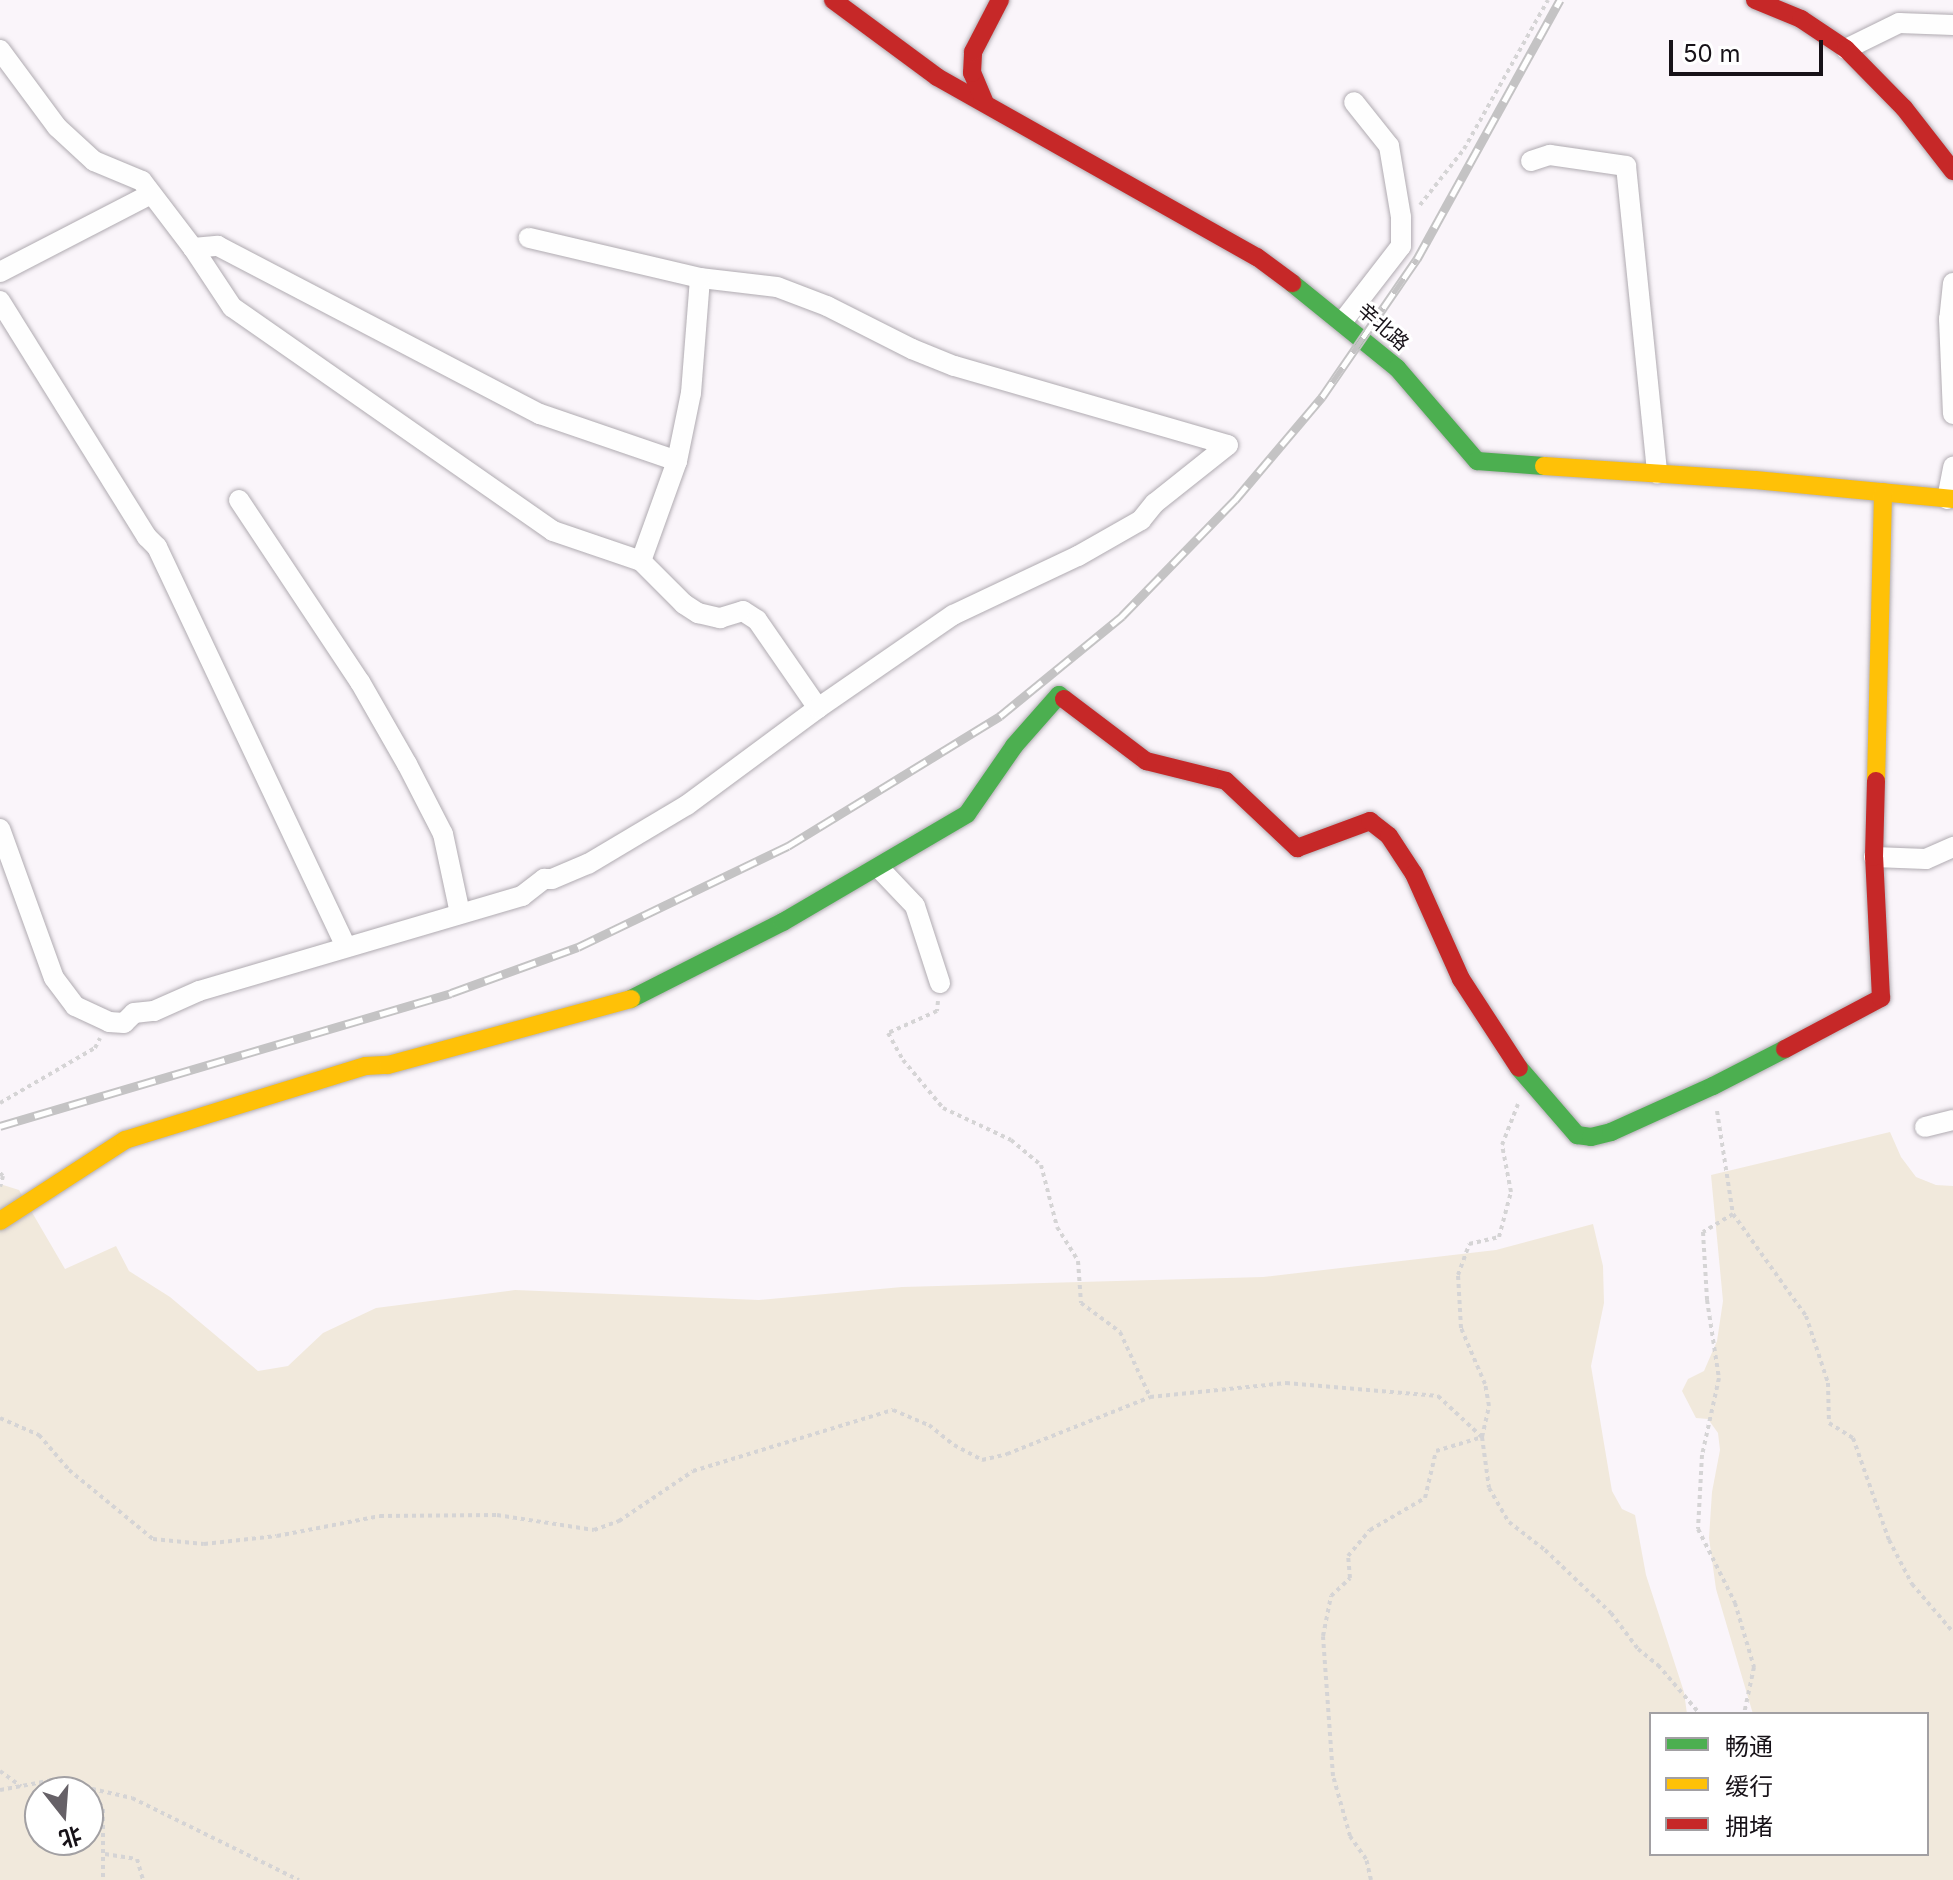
<!DOCTYPE html>
<html>
<head>
<meta charset="utf-8">
<style>
  body { margin:0 }
  #map { position:relative; width:1953px; height:1880px; overflow:hidden; background:#faf5fa; font-family:Inter,"Noto Sans SC",sans-serif }
  div>[style] { position:absolute }
  [style*='--x'] { left:calc(var(--x)*1px); top:calc(var(--y)*1px); width:calc(var(--w)*1px); rotate:calc(var(--a)*1deg) }
  .green>* { inset:0; background:#f1e9dc }
  .path>* { height:4px; margin-top:-2px; transform-origin:0; background:repeating-linear-gradient(90deg,#d5d4d5 0 4px,transparent 0 8px) }
  .roads { filter:drop-shadow(0 0 2px #b0abb1) drop-shadow(0 0 2px #b0abb1) }
  .street>* { height:20px; margin:-10px; padding:0 10px; transform-origin:10px; border-radius:10px; background:#fefefe }
  .fast>* { height:18px; margin:-9px; padding:0 9px; transform-origin:9px; border-radius:9px; background:#4caf50 }
  .slow>* { height:18px; margin:-9px; padding:0 9px; transform-origin:9px; border-radius:9px; background:#ffc107 }
  .jam>* { height:18px; margin:-9px; padding:0 9px; transform-origin:9px; border-radius:9px; background:#c62828 }
  .rail>* { height:9px; margin-top:-4.5px; transform-origin:0; background:repeating-linear-gradient(90deg,#fff 0 18px,#c4c3c4 0 36px); box-sizing:border-box; border-block:2px solid #c4c3c4 }
  span { translate:-50% -50%; white-space:nowrap; text-align:center; line-height:1.15; -webkit-text-stroke:6px #fff; paint-order:stroke }
  .street-label { font-size:20px; color:#171218 }
  .legend { position:absolute; left:1649px; top:1712px; width:280px; height:144px; box-sizing:border-box; background:#fff; border:2px solid #a2a0a3; margin:0; padding:10px 14px; list-style:none; font-size:24px; color:#171218 }
  .legend li { display:flex; align-items:center; gap:16px; height:40px }
  .legend b { width:40px; border:2px solid #a2a0a3 }
  .north { position:absolute; left:24px; top:1776px; width:80px; height:80px; box-sizing:border-box; background:#fff; border:2px solid #a2a0a3; border-radius:50%; rotate:163deg; font-size:22px; font-weight:700; line-height:32px; text-align:center; color:#171218 }
  .north::after { content:''; display:block; margin:auto; width:28px; height:36px; background:#666167; clip-path:polygon(50% 0,100% 100%,50% 72%,0 100%) }
  .scale { position:absolute; left:1669px; top:40px; width:154px; height:36px; box-sizing:border-box; border:4px solid #171218; border-top:0; padding-left:10px; font-size:24px; line-height:28px; white-space:nowrap; color:#171218; -webkit-text-stroke:6px #fff; paint-order:stroke }
</style>
</head>
<body>
<div id="map">
  <div class="green">
    <i style="clip-path:polygon(evenodd,1890px 1132px,1901px 1157px,1916px 1177px,1936px 1185px,1953px 1186px,1953px 1880px,0 1880px,0 1184px,19px 1190px,65px 1269px,116px 1246px,129px 1271px,170px 1297px,258px 1371px,288px 1366px,323px 1333px,376px 1308px,515px 1290px,759px 1300px,902px 1287px,1263px 1277px,1496px 1250px,1593px 1224px,1603px 1266px,1604px 1303px,1591px 1366px,1612px 1491px,1622px 1509px,1635px 1515px,1646px 1575px,1684px 1692px,1687px 1714px,1651px 1714px,1651px 1854px,1927px 1854px,1927px 1714px,1753px 1714px,1716px 1589px,1709px 1538px,1712px 1492px,1720px 1450px,1718px 1433px,1708px 1419px,1696px 1418px,1682px 1391px,1688px 1379px,1704px 1371px,1717px 1341px,1723px 1301px,1711px 1175px,1890px 1132px,40px 1792px,88px 1792px,88px 1840px,40px 1840px,40px 1792px)"></i>
  </div>
  <div class="path">
    <i style="--x:1420;--y:205;--w:71;--a:-51.8"></i>
    <i style="--x:1464;--y:149;--w:171;--a:-60.6"></i>
    <i style="--x:938;--y:1001;--w:10;--a:96"></i>
    <i style="--x:937;--y:1011;--w:54;--a:155.8"></i>
    <i style="--x:888;--y:1033;--w:31;--a:61"></i>
    <i style="--x:903;--y:1060;--w:62;--a:50.2"></i>
    <i style="--x:943;--y:1108;--w:75;--a:25.2"></i>
    <i style="--x:1011;--y:1140;--w:39;--a:40"></i>
    <i style="--x:1041;--y:1165;--w:64;--a:75.5"></i>
    <i style="--x:1057;--y:1227;--w:40;--a:58"></i>
    <i style="--x:1078;--y:1261;--w:42;--a:85.9"></i>
    <i style="--x:1081;--y:1303;--w:49;--a:36.6"></i>
    <i style="--x:1120;--y:1332;--w:72;--a:65.2"></i>
    <i style="--x:0;--y:1103;--w:110;--a:-30.1"></i>
    <i style="--x:95;--y:1048;--w:11;--a:-63"></i>
    <i style="--x:1717;--y:1111;--w:104;--a:81.2"></i>
    <i style="--x:1733;--y:1214;--w:125;--a:54.4"></i>
    <i style="--x:1806;--y:1316;--w:71;--a:71.8"></i>
    <i style="--x:1828;--y:1383;--w:40;--a:88.6"></i>
    <i style="--x:1829;--y:1423;--w:28;--a:32"></i>
    <i style="--x:1853;--y:1438;--w:108;--a:70.6"></i>
    <i style="--x:1889;--y:1540;--w:50;--a:62.4"></i>
    <i style="--x:1912;--y:1584;--w:63;--a:49.5"></i>
    <i style="--x:0;--y:1173;--w:4;--a:45"></i>
    <i style="--x:3;--y:1176;--w:11;--a:105"></i>
    <i style="--x:1733;--y:1214;--w:35;--a:149"></i>
    <i style="--x:1703;--y:1232;--w:68;--a:86.6"></i>
    <i style="--x:1707;--y:1300;--w:79;--a:81.3"></i>
    <i style="--x:1719;--y:1378;--w:79;--a:102.4"></i>
    <i style="--x:1702;--y:1455;--w:74;--a:93.1"></i>
    <i style="--x:1698;--y:1529;--w:83;--a:63.4"></i>
    <i style="--x:1735;--y:1603;--w:67;--a:73.5"></i>
    <i style="--x:1754;--y:1667;--w:48;--a:102"></i>
    <i style="--x:0;--y:1418;--w:43;--a:23.6"></i>
    <i style="--x:39;--y:1435;--w:46;--a:49.4"></i>
    <i style="--x:69;--y:1470;--w:109;--a:39.4"></i>
    <i style="--x:153;--y:1539;--w:51;--a:5.6"></i>
    <i style="--x:204;--y:1544;--w:73;--a:-6.3"></i>
    <i style="--x:277;--y:1536;--w:105;--a:-11"></i>
    <i style="--x:380;--y:1516;--w:117;--a:-0.5"></i>
    <i style="--x:497;--y:1515;--w:98;--a:8.8"></i>
    <i style="--x:594;--y:1530;--w:27;--a:-20"></i>
    <i style="--x:619;--y:1521;--w:89;--a:-34"></i>
    <i style="--x:693;--y:1471;--w:209;--a:-17"></i>
    <i style="--x:893;--y:1410;--w:39;--a:23"></i>
    <i style="--x:929;--y:1425;--w:32;--a:39"></i>
    <i style="--x:954;--y:1445;--w:32;--a:28"></i>
    <i style="--x:982;--y:1460;--w:26;--a:-13"></i>
    <i style="--x:1007;--y:1454;--w:154;--a:-21.7"></i>
    <i style="--x:1150;--y:1397;--w:137;--a:-5.9"></i>
    <i style="--x:1286;--y:1383;--w:153;--a:4.9"></i>
    <i style="--x:1438;--y:1396;--w:60;--a:43"></i>
    <i style="--x:1482;--y:1437;--w:51;--a:82.2"></i>
    <i style="--x:1489;--y:1488;--w:39;--a:60"></i>
    <i style="--x:1509;--y:1522;--w:46;--a:37.9"></i>
    <i style="--x:1545;--y:1550;--w:91;--a:43.7"></i>
    <i style="--x:1611;--y:1613;--w:45;--a:53.1"></i>
    <i style="--x:1638;--y:1649;--w:26;--a:39"></i>
    <i style="--x:1658;--y:1665;--w:65;--a:49.4"></i>
    <i style="--x:0;--y:1771;--w:26;--a:36"></i>
    <i style="--x:91;--y:1789;--w:23;--a:59"></i>
    <i style="--x:103;--y:1809;--w:71;--a:90"></i>
    <i style="--x:0;--y:1790;--w:54;--a:-10.7"></i>
    <i style="--x:53;--y:1780;--w:81;--a:12.8"></i>
    <i style="--x:132;--y:1798;--w:186;--a:26.2"></i>
    <i style="--x:105;--y:1854;--w:32;--a:9"></i>
    <i style="--x:137;--y:1859;--w:22;--a:74"></i>
    <i style="--x:1371;--y:1880;--w:22;--a:-103"></i>
    <i style="--x:1366;--y:1859;--w:28;--a:-125"></i>
    <i style="--x:1350;--y:1836;--w:62;--a:-105.8"></i>
    <i style="--x:1333;--y:1776;--w:140;--a:-94.1"></i>
    <i style="--x:1323;--y:1636;--w:41;--a:-78.7"></i>
    <i style="--x:1331;--y:1596;--w:26;--a:-43"></i>
    <i style="--x:1350;--y:1578;--w:22;--a:-95"></i>
    <i style="--x:1348;--y:1556;--w:34;--a:-50"></i>
    <i style="--x:1370;--y:1530;--w:64;--a:-30.2"></i>
    <i style="--x:1425;--y:1498;--w:48;--a:-76.8"></i>
    <i style="--x:1436;--y:1451;--w:48;--a:-16.9"></i>
    <i style="--x:1482;--y:1437;--w:32;--a:-77"></i>
    <i style="--x:1489;--y:1406;--w:22;--a:-100"></i>
    <i style="--x:1485;--y:1384;--w:61;--a:-113.2"></i>
    <i style="--x:1461;--y:1328;--w:53;--a:-93.2"></i>
    <i style="--x:1458;--y:1275;--w:33;--a:-70"></i>
    <i style="--x:1469;--y:1244;--w:31;--a:-13"></i>
    <i style="--x:1499;--y:1237;--w:47;--a:-75.1"></i>
    <i style="--x:1511;--y:1192;--w:48;--a:-100.8"></i>
    <i style="--x:1502;--y:1145;--w:44;--a:-68.7"></i>
  </div>
  <div class="roads">
    <div class="street">
      <i style="--x:1846;--y:49;--w:59;--a:-26.1"></i>
      <i style="--x:1899;--y:23;--w:54;--a:2.1"></i>
      <i style="--x:0;--y:50;--w:96;--a:53.5"></i>
      <i style="--x:57;--y:127;--w:50;--a:42.6"></i>
      <i style="--x:94;--y:161;--w:52;--a:22.6"></i>
      <i style="--x:142;--y:181;--w:84;--a:52.7"></i>
      <i style="--x:193;--y:248;--w:71;--a:56.5"></i>
      <i style="--x:232;--y:307;--w:391;--a:34.9"></i>
      <i style="--x:553;--y:531;--w:93;--a:18.8"></i>
      <i style="--x:641;--y:561;--w:61;--a:45"></i>
      <i style="--x:684;--y:604;--w:17;--a:33"></i>
      <i style="--x:698;--y:613;--w:23;--a:13"></i>
      <i style="--x:720;--y:618;--w:24;--a:-17"></i>
      <i style="--x:743;--y:611;--w:17;--a:33"></i>
      <i style="--x:757;--y:620;--w:107;--a:55.3"></i>
      <i style="--x:1531;--y:161;--w:20;--a:-18"></i>
      <i style="--x:1550;--y:155;--w:77;--a:8.2"></i>
      <i style="--x:1626;--y:166;--w:309;--a:84.2"></i>
      <i style="--x:193;--y:248;--w:25;--a:-5"></i>
      <i style="--x:218;--y:246;--w:363;--a:27.6"></i>
      <i style="--x:540;--y:414;--w:145;--a:18.9"></i>
      <i style="--x:0;--y:272;--w:168;--a:-27.3"></i>
      <i style="--x:1953;--y:283;--w:36;--a:96"></i>
      <i style="--x:1949;--y:319;--w:95;--a:87.6"></i>
      <i style="--x:0;--y:301;--w:278;--a:58.1"></i>
      <i style="--x:147;--y:537;--w:14;--a:45"></i>
      <i style="--x:157;--y:547;--w:440;--a:64.7"></i>
      <i style="--x:1343;--y:321;--w:95;--a:-52.3"></i>
      <i style="--x:1401;--y:246;--w:29;--a:-90"></i>
      <i style="--x:1401;--y:217;--w:72;--a:-99.6"></i>
      <i style="--x:1389;--y:146;--w:56;--a:-128.5"></i>
      <i style="--x:1947;--y:499;--w:33;--a:-79"></i>
      <i style="--x:239;--y:500;--w:219;--a:56.4"></i>
      <i style="--x:360;--y:682;--w:95;--a:60.2"></i>
      <i style="--x:407;--y:764;--w:79;--a:62.8"></i>
      <i style="--x:443;--y:834;--w:81;--a:77.9"></i>
      <i style="--x:641;--y:561;--w:106;--a:-70.2"></i>
      <i style="--x:677;--y:461;--w:69;--a:-78.4"></i>
      <i style="--x:691;--y:393;--w:115;--a:-85.5"></i>
      <i style="--x:0;--y:829;--w:158;--a:70.1"></i>
      <i style="--x:54;--y:978;--w:35;--a:53"></i>
      <i style="--x:75;--y:1006;--w:38;--a:25"></i>
      <i style="--x:109;--y:1022;--w:15;--a:4"></i>
      <i style="--x:124;--y:1023;--w:14;--a:-45"></i>
      <i style="--x:134;--y:1013;--w:20;--a:-6"></i>
      <i style="--x:154;--y:1011;--w:49;--a:-24"></i>
      <i style="--x:199;--y:991;--w:337;--a:-16.4"></i>
      <i style="--x:522;--y:896;--w:28;--a:-38"></i>
      <i style="--x:544;--y:879;--w:8;--a:0"></i>
      <i style="--x:552;--y:879;--w:39;--a:-23"></i>
      <i style="--x:588;--y:864;--w:115;--a:-30.8"></i>
      <i style="--x:687;--y:805;--w:163;--a:-36.5"></i>
      <i style="--x:818;--y:708;--w:164;--a:-34.6"></i>
      <i style="--x:953;--y:615;--w:138;--a:-25.3"></i>
      <i style="--x:1078;--y:556;--w:73;--a:-29.7"></i>
      <i style="--x:1141;--y:520;--w:22;--a:-51"></i>
      <i style="--x:1155;--y:503;--w:93;--a:-38.5"></i>
      <i style="--x:1228;--y:445;--w:285;--a:-163.9"></i>
      <i style="--x:954;--y:366;--w:45;--a:-158"></i>
      <i style="--x:912;--y:349;--w:95;--a:-153.2"></i>
      <i style="--x:827;--y:306;--w:53;--a:-159.2"></i>
      <i style="--x:777;--y:287;--w:78;--a:-173.3"></i>
      <i style="--x:700;--y:278;--w:176;--a:-166.8"></i>
      <i style="--x:1874;--y:857;--w:52;--a:2.2"></i>
      <i style="--x:1926;--y:859;--w:30;--a:-24"></i>
      <i style="--x:879;--y:868;--w:52;--a:46.5"></i>
      <i style="--x:915;--y:906;--w:81;--a:72"></i>
      <i style="--x:1925;--y:1127;--w:29;--a:-14"></i>
    </div>
    <div class="fast">
      <i style="--x:1292;--y:283;--w:135;--a:39"></i>
      <i style="--x:1397;--y:368;--w:123;--a:49.3"></i>
      <i style="--x:1477;--y:461;--w:67;--a:4.3"></i>
      <i style="--x:631;--y:999;--w:170;--a:-26.9"></i>
      <i style="--x:783;--y:922;--w:213;--a:-30.4"></i>
      <i style="--x:967;--y:814;--w:83;--a:-55.3"></i>
      <i style="--x:1014;--y:746;--w:68;--a:-48.6"></i>
      <i style="--x:1059;--y:695;--w:6;--a:39"></i>
      <i style="--x:1519;--y:1068;--w:89;--a:49.1"></i>
      <i style="--x:1577;--y:1135;--w:14;--a:8"></i>
      <i style="--x:1591;--y:1137;--w:21;--a:-14"></i>
      <i style="--x:1611;--y:1132;--w:112;--a:-24.3"></i>
      <i style="--x:1713;--y:1086;--w:81;--a:-27.2"></i>
    </div>
    <div class="slow">
      <i style="--x:1544;--y:466;--w:211;--a:3.8"></i>
      <i style="--x:1755;--y:480;--w:199;--a:5.5"></i>
      <i style="--x:1876;--y:781;--w:289;--a:-88.6"></i>
      <i style="--x:0;--y:1221;--w:149;--a:-32.9"></i>
      <i style="--x:125;--y:1140;--w:252;--a:-17.1"></i>
      <i style="--x:366;--y:1066;--w:22;--a:-3"></i>
      <i style="--x:388;--y:1065;--w:252;--a:-15.2"></i>
    </div>
    <div class="jam">
      <i style="--x:833;--y:0;--w:129;--a:36.5"></i>
      <i style="--x:937;--y:77;--w:367;--a:29.4"></i>
      <i style="--x:1257;--y:257;--w:44;--a:36.6"></i>
      <i style="--x:1755;--y:0;--w:50;--a:22.4"></i>
      <i style="--x:1801;--y:19;--w:54;--a:33.7"></i>
      <i style="--x:1846;--y:49;--w:83;--a:45.5"></i>
      <i style="--x:1904;--y:108;--w:80;--a:52.1"></i>
      <i style="--x:985;--y:103;--w:33;--a:-113"></i>
      <i style="--x:972;--y:73;--w:21;--a:-87"></i>
      <i style="--x:973;--y:52;--w:59;--a:-62.6"></i>
      <i style="--x:1064;--y:699;--w:103;--a:37.1"></i>
      <i style="--x:1146;--y:761;--w:82;--a:14"></i>
      <i style="--x:1226;--y:781;--w:98;--a:43.3"></i>
      <i style="--x:1297;--y:848;--w:78;--a:-20.3"></i>
      <i style="--x:1370;--y:821;--w:24;--a:38"></i>
      <i style="--x:1389;--y:836;--w:45;--a:56.7"></i>
      <i style="--x:1414;--y:874;--w:115;--a:65.9"></i>
      <i style="--x:1461;--y:979;--w:106;--a:56.9"></i>
      <i style="--x:1785;--y:1049;--w:109;--a:-28"></i>
      <i style="--x:1881;--y:998;--w:141;--a:-92.8"></i>
      <i style="--x:1874;--y:857;--w:76;--a:-88.5"></i>
    </div>
  </div>
  <div class="rail">
    <i style="--x:0;--y:1126;--w:470;--a:-16.4"></i>
    <i style="--x:451;--y:993;--w:135;--a:-19.9"></i>
    <i style="--x:578;--y:947;--w:233;--a:-25.7"></i>
    <i style="--x:788;--y:846;--w:249;--a:-31.5"></i>
    <i style="--x:1000;--y:716;--w:158;--a:-39.3"></i>
    <i style="--x:1122;--y:616;--w:162;--a:-45.8"></i>
    <i style="--x:1235;--y:500;--w:135;--a:-49.8"></i>
    <i style="--x:1322;--y:397;--w:168;--a:-55.5"></i>
    <i style="--x:1417;--y:259;--w:296;--a:-61.1"></i>
  </div>
  <div class="street-label">
    <span style="left:1383px;top:327px;rotate:41deg">辛北路</span>
  </div>
  <ul class="legend">
  <li><b style="height:10px;background:#4caf50"></b>畅通</li>
  <li><b style="height:10px;background:#ffc107"></b>缓行</li>
  <li><b style="height:10px;background:#c62828"></b>拥堵</li>
  </ul>
  <div class="north">北</div>
  <div class="scale">50 m</div>
</div>
</body>
</html>
